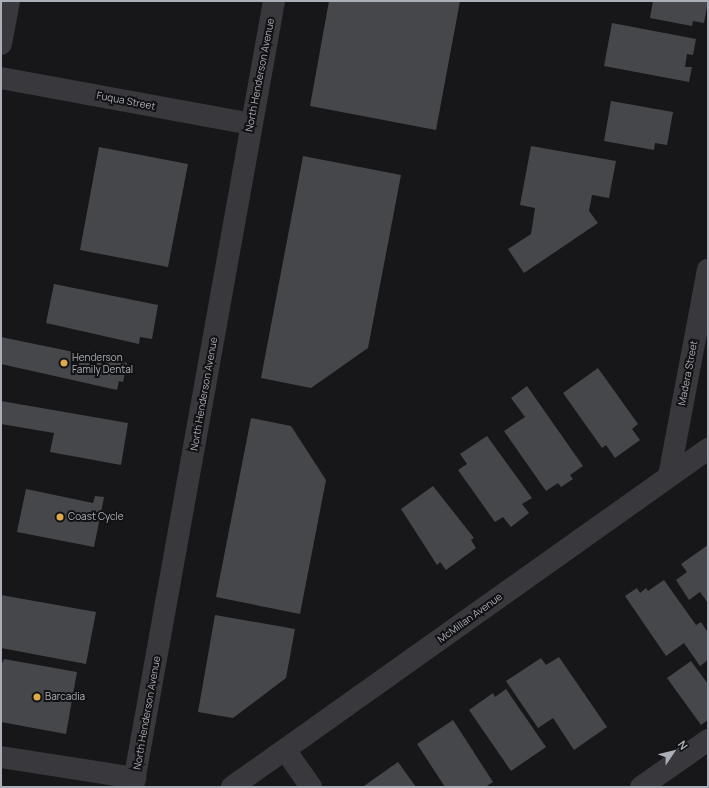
<!DOCTYPE html>
<html>
<head>
<meta charset="utf-8">
<style>
  body { margin:0 }
  #map { position:relative; width:709px; height:788px; overflow:hidden; background:#171719; font-family:Manrope,sans-serif }
  div>[style] { position:absolute }
  [style*='--x'] { left:calc(var(--x)*1px); top:calc(var(--y)*1px); width:calc(var(--w)*1px); rotate:calc(var(--a)*1deg) }
  .building>* { inset:0; background:#46474b }
  .minor>* { height:22px; margin:-11px; padding:0 11px; transform-origin:11px; border-radius:11px; background:#39393d }
  .dots>* { width:11px; height:11px; translate:-50% -50%; box-sizing:border-box; border:2px solid #121214; border-radius:50% }
  span { translate:-50% -50%; white-space:nowrap; text-align:center; line-height:1.15; -webkit-text-stroke:4px #121214; paint-order:stroke }
  .street-label { font-size:10px; color:#abafb7 }
  .poi-label { font-size:10px; color:#abafb7 }
  .left { translate:0 -50%; text-align:left }
  .frame { position:absolute; inset:0; border:2px solid #abafb7; pointer-events:none }
  .north { position:absolute; left:653px; top:732px; width:40px; height:40px; -webkit-text-stroke:3px #121214; paint-order:stroke; rotate:55deg; font-size:11px; font-weight:700; line-height:16px; text-align:center; color:#abafb7 }
  .north::after { content:''; display:block; margin:auto; width:14px; height:18px; background:#abafb7; clip-path:polygon(50% 0,100% 100%,50% 72%,0 100%) }
</style>
</head>
<body>
<div id="map">
  <div class="building">
    <i style="clip-path:polygon(329px 1px,460px 1px,436px 130px,310px 106px)"></i>
    <i style="clip-path:polygon(653px 1px,708px 1px,704px 23px,693px 21px,692px 26px,650px 18px)"></i>
    <i style="clip-path:polygon(612px 23px,696px 39px,693px 55px,687px 54px,685px 67px,692px 67px,689px 82px,604px 66px)"></i>
    <i style="clip-path:polygon(611px 101px,673px 112px,667px 145px,655px 143px,654px 150px,604px 141px)"></i>
    <i style="clip-path:polygon(531px 146px,616px 161px,609px 198px,592px 195px,589px 211px,598px 223px,524px 273px,508px 249px,531px 234px,535px 208px,520px 205px)"></i>
    <i style="clip-path:polygon(99px 147px,188px 164px,168px 267px,80px 250px)"></i>
    <i style="clip-path:polygon(303px 156px,401px 175px,368px 348px,311px 388px,261px 378px)"></i>
    <i style="clip-path:polygon(54px 284px,158px 305px,152px 339px,140px 337px,139px 344px,46px 323px)"></i>
    <i style="clip-path:polygon(1px 337px,127px 363px,123px 382px,119px 381px,117px 390px,1px 364px)"></i>
    <i style="clip-path:polygon(598px 368px,638px 424px,632px 429px,640px 440px,615px 458px,606px 445px,602px 448px,563px 393px)"></i>
    <i style="clip-path:polygon(527px 386px,583px 466px,570px 475px,573px 479px,561px 487px,558px 483px,546px 491px,504px 431px,525px 417px,511px 398px)"></i>
    <i style="clip-path:polygon(1px 401px,128px 423px,121px 465px,50px 452px,54px 433px,1px 424px)"></i>
    <i style="clip-path:polygon(251px 418px,291px 426px,326px 480px,300px 614px,216px 597px)"></i>
    <i style="clip-path:polygon(487px 436px,532px 498px,522px 504px,529px 513px,511px 527px,503px 517px,495px 522px,458px 470px,467px 464px,460px 454px)"></i>
    <i style="clip-path:polygon(433px 486px,474px 538px,471px 540px,476px 548px,446px 570px,440px 562px,437px 565px,401px 509px)"></i>
    <i style="clip-path:polygon(26px 489px,93px 503px,95px 496px,104px 497px,94px 547px,17px 532px)"></i>
    <i style="clip-path:polygon(708px 545px,708px 603px,700px 592px,689px 600px,676px 580px,687px 572px,681px 564px)"></i>
    <i style="clip-path:polygon(664px 580px,696px 625px,701px 622px,708px 633px,708px 660px,700px 666px,684px 643px,666px 656px,625px 596px,637px 588px,640px 593px,646px 588px,648px 591px)"></i>
    <i style="clip-path:polygon(1px 595px,96px 612px,86px 664px,1px 648px)"></i>
    <i style="clip-path:polygon(215px 615px,295px 629px,286px 678px,233px 718px,198px 712px)"></i>
    <i style="clip-path:polygon(559px 657px,607px 727px,574px 750px,553px 718px,538px 728px,506px 681px,541px 658px,546px 665px)"></i>
    <i style="clip-path:polygon(4px 659px,77px 672px,66px 734px,1px 722px,1px 665px)"></i>
    <i style="clip-path:polygon(691px 661px,708px 684px,708px 720px,701px 725px,667px 678px)"></i>
    <i style="clip-path:polygon(506px 689px,546px 747px,511px 771px,469px 710px,493px 693px,495px 697px)"></i>
    <i style="clip-path:polygon(453px 720px,493px 782px,485px 787px,445px 787px,417px 744px)"></i>
    <i style="clip-path:polygon(398px 762px,416px 787px,365px 787px,364px 786px)"></i>
  </div>
  <div class="minor">
    <i style="--x:1;--y:44;--w:44;--a:-79.5"></i>
    <i style="--x:1;--y:78;--w:254;--a:10.4"></i>
    <i style="--x:669;--y:476;--w:210;--a:-79.3"></i>
    <i style="--x:286;--y:751;--w:44;--a:55.2"></i>
    <i style="--x:1;--y:757;--w:136;--a:8.9"></i>
    <i style="--x:133;--y:787;--w:799;--a:-79.83"></i>
    <i style="--x:232;--y:787;--w:584;--a:-35.38"></i>
    <i style="--x:641;--y:787;--w:82;--a:-35"></i>
  </div>
  <div class="dots">
    <i style="left:64px;top:363px;background:#dfaa49"></i>
    <i style="left:60px;top:517px;background:#dfaa49"></i>
    <i style="left:37px;top:697px;background:#dfaa49"></i>
  </div>
  <div class="street-label">
    <span style="left:260px;top:75px;rotate:-79deg">North Henderson Avenue</span>
    <span style="left:126px;top:101px;rotate:11deg">Fuqua Street</span>
    <span style="left:688px;top:373px;rotate:-79deg">Madera Street</span>
    <span style="left:204px;top:394px;rotate:-80deg">North Henderson Avenue</span>
    <span style="left:470px;top:618px;rotate:-36deg">McMillan Avenue</span>
    <span style="left:147px;top:713px;rotate:-80deg">North Henderson Avenue</span>
  </div>
  <div class="poi-label">
    <span class="left" style="left:72px;top:363px">Henderson<br>Family Dental</span>
    <span class="left" style="left:68px;top:517px">Coast Cycle</span>
    <span class="left" style="left:45px;top:697px">Barcadia</span>
  </div>
  <div class="frame"></div>
  <div class="north">N</div>
</div>
</body>
</html>
